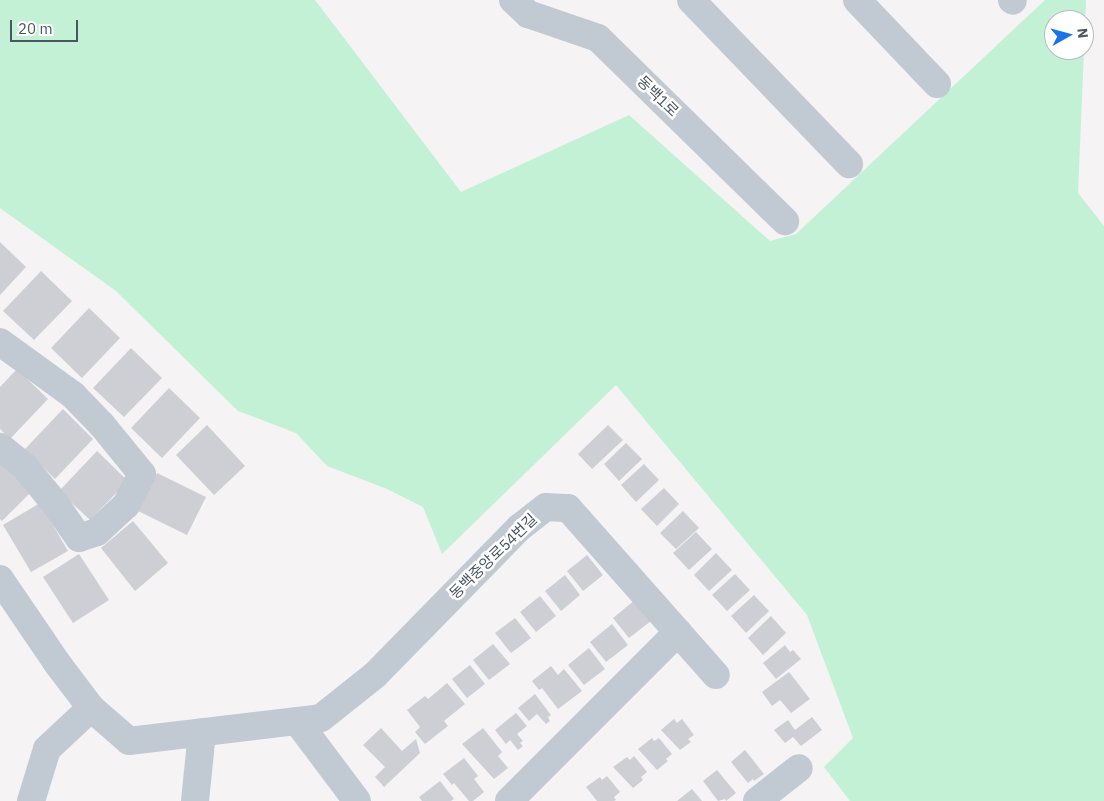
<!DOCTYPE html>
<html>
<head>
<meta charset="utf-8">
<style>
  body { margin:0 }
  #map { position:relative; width:1104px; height:801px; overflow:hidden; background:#f5f3f3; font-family:"IBM Plex Sans","Noto Sans KR",sans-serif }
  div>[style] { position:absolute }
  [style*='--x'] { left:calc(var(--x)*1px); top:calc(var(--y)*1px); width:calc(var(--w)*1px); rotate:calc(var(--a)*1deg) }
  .green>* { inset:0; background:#c3f1d5 }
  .building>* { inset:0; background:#cdcfd5 }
  .minor>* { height:28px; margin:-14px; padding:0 14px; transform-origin:14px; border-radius:14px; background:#c1cad2 }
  span { translate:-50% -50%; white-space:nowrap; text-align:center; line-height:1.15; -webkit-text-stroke:5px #fff; paint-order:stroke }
  .street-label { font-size:15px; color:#4a5661 }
  .north { position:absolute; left:1044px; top:10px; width:50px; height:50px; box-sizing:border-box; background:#fff; border:1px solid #b7bbc0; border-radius:50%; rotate:83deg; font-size:14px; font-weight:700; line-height:20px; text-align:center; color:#4a5661 }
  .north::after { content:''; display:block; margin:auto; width:18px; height:22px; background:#1a73e8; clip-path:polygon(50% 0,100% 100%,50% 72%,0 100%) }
  .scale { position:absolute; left:10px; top:20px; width:68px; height:22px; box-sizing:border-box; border:2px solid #4a5661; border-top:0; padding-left:6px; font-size:15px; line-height:18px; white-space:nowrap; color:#4a5661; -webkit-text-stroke:4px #fff; paint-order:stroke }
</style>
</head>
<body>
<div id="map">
  <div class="green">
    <i style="clip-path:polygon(0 0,315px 0,461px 192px,629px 115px,770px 241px,796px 234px,1045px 0,1086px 0,1084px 48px,1084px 20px,1054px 20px,1054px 50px,1084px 50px,1078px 193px,1104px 226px,1104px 801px,850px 801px,824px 767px,853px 738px,807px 615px,616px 385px,442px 554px,423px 507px,387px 489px,327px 466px,296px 433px,238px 411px,116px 291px,0 208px)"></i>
  </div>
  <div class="building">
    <i style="clip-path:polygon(0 242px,26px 267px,0 295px)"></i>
    <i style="clip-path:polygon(41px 271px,72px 301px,34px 340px,3px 311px)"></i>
    <i style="clip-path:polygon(89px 308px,120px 338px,82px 378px,51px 348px)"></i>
    <i style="clip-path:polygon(131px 348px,162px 378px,124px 417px,93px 388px)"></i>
    <i style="clip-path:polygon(17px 369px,48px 399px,10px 439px,0 429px,0 387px)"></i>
    <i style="clip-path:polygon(169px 388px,200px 418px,162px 458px,131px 428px)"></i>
    <i style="clip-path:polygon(63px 409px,93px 439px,55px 479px,25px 449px)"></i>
    <i style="clip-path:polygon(207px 425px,245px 466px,214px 495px,176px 455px)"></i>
    <i style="clip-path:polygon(608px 425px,623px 440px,592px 469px,578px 454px)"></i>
    <i style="clip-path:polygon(626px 443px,642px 459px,619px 481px,604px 464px)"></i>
    <i style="clip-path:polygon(97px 451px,128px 481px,90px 520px,59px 491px)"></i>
    <i style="clip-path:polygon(0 458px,32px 491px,2px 521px,0 519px)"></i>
    <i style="clip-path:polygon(644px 464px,659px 480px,636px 502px,621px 485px)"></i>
    <i style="clip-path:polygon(157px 473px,206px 497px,187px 535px,138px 511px)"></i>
    <i style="clip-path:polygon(664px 488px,679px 504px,657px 526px,641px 509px)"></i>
    <i style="clip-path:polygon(40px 503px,68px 551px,31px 572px,3px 525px)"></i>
    <i style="clip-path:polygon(683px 511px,699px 528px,676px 549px,660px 533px)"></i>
    <i style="clip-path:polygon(133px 521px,168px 563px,135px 591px,101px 548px)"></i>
    <i style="clip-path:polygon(696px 532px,712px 549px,689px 570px,673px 553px)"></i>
    <i style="clip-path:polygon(716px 553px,732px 570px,709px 591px,694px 575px)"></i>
    <i style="clip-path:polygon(79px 554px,109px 600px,73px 623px,43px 577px)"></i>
    <i style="clip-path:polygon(587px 555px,603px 575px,583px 591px,567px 571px)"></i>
    <i style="clip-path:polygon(735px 574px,750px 590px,727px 611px,712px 595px)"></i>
    <i style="clip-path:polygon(565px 575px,580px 595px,561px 611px,545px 591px)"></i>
    <i style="clip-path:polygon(754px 595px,769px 611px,746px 633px,731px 616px)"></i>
    <i style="clip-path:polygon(540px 596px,556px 616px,536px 632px,520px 612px)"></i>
    <i style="clip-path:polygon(635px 600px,651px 621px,629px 638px,613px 618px)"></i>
    <i style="clip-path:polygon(771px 616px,786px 633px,763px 655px,748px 638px)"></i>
    <i style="clip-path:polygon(515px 618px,531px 638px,511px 653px,495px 633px)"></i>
    <i style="clip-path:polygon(612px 624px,628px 645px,606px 662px,590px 642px)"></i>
    <i style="clip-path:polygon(493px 644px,510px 664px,489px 680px,473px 660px)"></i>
    <i style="clip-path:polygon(785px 645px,790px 652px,793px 650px,801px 659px,776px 679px,763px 663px)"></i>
    <i style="clip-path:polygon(589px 648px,605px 669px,584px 685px,568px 665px)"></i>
    <i style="clip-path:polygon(470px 665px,485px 684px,467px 698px,452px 679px)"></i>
    <i style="clip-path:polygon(551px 666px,558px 675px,564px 669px,582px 691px,558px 709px,542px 688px,539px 690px,532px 681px)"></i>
    <i style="clip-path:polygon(789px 672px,810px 699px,791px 713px,780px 700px,772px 706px,762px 692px)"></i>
    <i style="clip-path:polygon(447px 683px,465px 704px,444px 721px,448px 726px,425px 744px,415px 732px,420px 727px,407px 710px,425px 696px,428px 699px)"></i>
    <i style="clip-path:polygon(535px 694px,551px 715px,548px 717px,550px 721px,546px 724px,537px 714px,529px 721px,518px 708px)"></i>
    <i style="clip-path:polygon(516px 713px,527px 726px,517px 734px,523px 741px,520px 743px,523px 746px,518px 750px,510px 740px,506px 744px,495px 730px)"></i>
    <i style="clip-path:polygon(812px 717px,822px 730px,801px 746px,793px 737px,785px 743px,774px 730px,788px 720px,795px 730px)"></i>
    <i style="clip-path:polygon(674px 719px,677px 723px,682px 719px,694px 735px,688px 739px,691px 742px,680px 750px,661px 730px)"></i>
    <i style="clip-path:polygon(381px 728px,402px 751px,416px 739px,420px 753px,384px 787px,375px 777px,385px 767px,363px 745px)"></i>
    <i style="clip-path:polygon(483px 728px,502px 752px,498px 756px,508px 768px,494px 779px,462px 744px)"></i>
    <i style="clip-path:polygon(652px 738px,654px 741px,659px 738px,672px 754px,666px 759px,668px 761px,657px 770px,638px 749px)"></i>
    <i style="clip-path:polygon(745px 750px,764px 774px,754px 781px,753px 779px,748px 783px,731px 762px)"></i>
    <i style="clip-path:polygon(634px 756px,647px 772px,641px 777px,643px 780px,633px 788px,613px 767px,627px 757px,630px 760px)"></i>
    <i style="clip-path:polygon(464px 758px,478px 776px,474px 779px,484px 792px,473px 801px,469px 801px,454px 783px,452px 785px,443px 774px)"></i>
    <i style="clip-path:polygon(717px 770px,736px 793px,726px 801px,725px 799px,718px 801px,703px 781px)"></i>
    <i style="clip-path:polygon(607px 776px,620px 792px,614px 797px,616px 800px,614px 801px,597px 801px,586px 787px,600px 777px,602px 780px)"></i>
    <i style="clip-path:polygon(440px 781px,454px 799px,451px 801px,422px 801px,419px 797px)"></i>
    <i style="clip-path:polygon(692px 789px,702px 801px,677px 801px)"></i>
  </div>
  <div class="minor">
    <i style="--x:513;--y:0;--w:21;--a:43"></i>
    <i style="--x:528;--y:14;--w:74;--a:18.9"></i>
    <i style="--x:598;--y:38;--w:262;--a:44.4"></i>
    <i style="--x:691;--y:0;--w:228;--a:46.1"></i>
    <i style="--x:857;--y:0;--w:116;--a:46.4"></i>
    <i style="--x:1012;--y:0;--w:1;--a:45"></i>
    <i style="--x:0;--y:342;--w:90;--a:36"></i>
    <i style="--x:73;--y:395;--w:42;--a:46"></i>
    <i style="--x:102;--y:425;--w:63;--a:50.8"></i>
    <i style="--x:142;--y:474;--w:35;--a:117"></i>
    <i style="--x:126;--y:505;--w:40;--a:137"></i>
    <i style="--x:97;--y:532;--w:19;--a:162"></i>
    <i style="--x:79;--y:538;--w:39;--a:-125"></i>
    <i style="--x:57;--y:506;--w:50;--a:-129.4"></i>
    <i style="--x:25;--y:467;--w:32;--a:-141"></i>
    <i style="--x:0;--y:579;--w:102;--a:55.8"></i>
    <i style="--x:57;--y:663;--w:56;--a:52.9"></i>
    <i style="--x:91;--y:708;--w:50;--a:41"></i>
    <i style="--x:129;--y:741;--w:193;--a:-6.8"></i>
    <i style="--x:321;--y:718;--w:69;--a:-38.5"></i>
    <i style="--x:375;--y:675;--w:206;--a:-45.6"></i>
    <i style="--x:519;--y:528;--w:34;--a:-38"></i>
    <i style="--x:546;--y:507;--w:22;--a:3"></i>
    <i style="--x:568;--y:508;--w:223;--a:48.5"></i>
    <i style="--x:297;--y:721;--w:100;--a:53.1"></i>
    <i style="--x:31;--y:801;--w:54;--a:-72.9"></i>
    <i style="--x:47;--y:749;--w:60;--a:-43"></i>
    <i style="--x:195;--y:801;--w:69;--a:-84.2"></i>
    <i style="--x:509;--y:801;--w:239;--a:-45"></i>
    <i style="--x:757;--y:801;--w:53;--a:-38.2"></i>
  </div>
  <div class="street-label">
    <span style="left:658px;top:96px;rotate:44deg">동백1로</span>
    <span style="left:493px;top:556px;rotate:-44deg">동백중앙로54번길</span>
  </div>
  <div class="north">N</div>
  <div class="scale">20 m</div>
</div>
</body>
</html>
